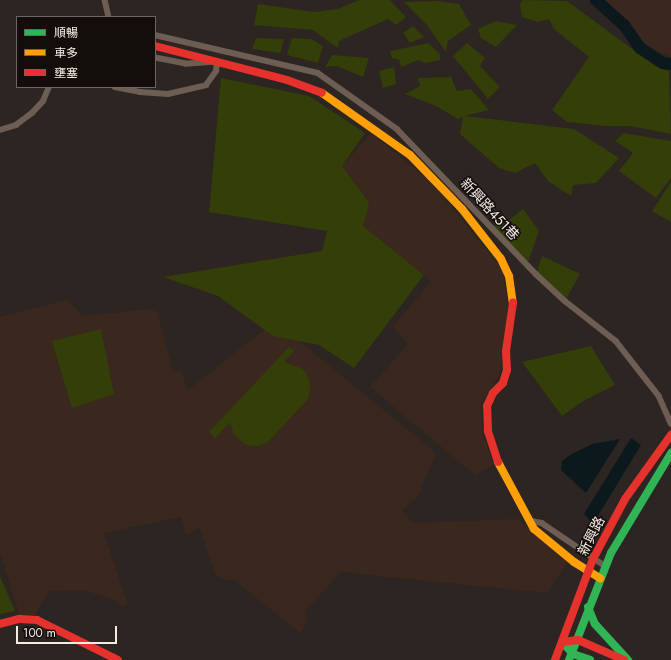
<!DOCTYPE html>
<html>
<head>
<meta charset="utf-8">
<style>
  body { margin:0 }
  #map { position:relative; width:671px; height:660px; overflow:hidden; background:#2c2522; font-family:Jost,"Noto Sans TC",sans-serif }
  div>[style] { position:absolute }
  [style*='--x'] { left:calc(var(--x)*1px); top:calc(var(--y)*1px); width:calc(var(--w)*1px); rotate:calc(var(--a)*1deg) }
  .built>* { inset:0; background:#3a281f }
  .green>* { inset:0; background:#333e08 }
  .water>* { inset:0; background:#0b191c }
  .river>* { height:12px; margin:-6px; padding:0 6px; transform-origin:6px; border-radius:6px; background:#0b191c }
  .street>* { height:5.5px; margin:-2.75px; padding:0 2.75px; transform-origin:2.75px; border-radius:2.75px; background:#6d5d53 }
  .fast>* { height:8px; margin:-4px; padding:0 4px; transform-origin:4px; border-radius:4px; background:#30b455 }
  .slow>* { height:8px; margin:-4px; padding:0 4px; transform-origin:4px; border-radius:4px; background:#ff9f0a }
  .jam>* { height:8px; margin:-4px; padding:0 4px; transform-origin:4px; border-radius:4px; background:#e5322d }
  span { translate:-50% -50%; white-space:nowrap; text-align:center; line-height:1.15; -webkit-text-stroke:3px #140e0b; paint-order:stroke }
  .street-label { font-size:14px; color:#f5eae6 }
  .legend { position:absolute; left:16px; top:16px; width:140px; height:72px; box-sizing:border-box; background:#140e0b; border:1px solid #6e6663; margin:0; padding:5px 7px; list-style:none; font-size:12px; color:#f5eae6 }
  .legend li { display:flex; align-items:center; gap:8px; height:20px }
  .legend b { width:20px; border:1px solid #6e6663 }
  .scale { position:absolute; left:16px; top:626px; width:101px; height:18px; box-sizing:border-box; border:2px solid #f5eae6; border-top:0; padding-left:5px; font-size:12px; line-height:14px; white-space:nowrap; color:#f5eae6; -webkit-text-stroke:3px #140e0b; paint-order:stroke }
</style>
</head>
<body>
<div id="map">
  <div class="built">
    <i style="clip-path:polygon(603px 0,671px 0,671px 57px,645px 45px)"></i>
    <i style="clip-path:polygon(371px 133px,429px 180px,503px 270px,508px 307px,503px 353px,499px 376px,481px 403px,482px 433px,494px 465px,475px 475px,370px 387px,408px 344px,393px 327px,431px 281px,363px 226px,342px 166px)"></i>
    <i style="clip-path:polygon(67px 300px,83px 316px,150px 309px,157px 312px,173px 371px,181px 371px,188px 390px,275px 321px,436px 453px,418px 496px,402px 511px,413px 523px,517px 519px,570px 558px,547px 593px,341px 572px,305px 611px,307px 623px,300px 633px,233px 579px,226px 580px,215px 574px,199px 527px,186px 536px,181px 517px,104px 533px,128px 605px,121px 606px,117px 601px,84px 590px,49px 591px,35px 615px,20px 616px,0 553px,0 317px)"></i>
  </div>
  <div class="green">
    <i style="clip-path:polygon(360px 0,390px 0,406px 17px,396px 25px,388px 19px,339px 41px,338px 48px,313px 30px,254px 25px,258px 4px,314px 12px,337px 9px)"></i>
    <i style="clip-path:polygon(523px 0,567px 1px,655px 66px,669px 71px,671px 134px,630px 126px,606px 126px,567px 122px,552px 110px,589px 57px,554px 29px,549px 19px,538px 22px,522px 17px,520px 4px)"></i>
    <i style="clip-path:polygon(437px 1px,459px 4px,471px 25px,448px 41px,446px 52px,427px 25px,404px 2px)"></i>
    <i style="clip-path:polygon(496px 21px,517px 25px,496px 47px,481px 38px,478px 29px)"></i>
    <i style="clip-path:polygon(413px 26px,424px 37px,410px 43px,403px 33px)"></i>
    <i style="clip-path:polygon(256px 38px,284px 39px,280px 53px,252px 49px)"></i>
    <i style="clip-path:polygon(292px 38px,311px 39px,323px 46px,318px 63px,287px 55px)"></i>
    <i style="clip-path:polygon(428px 43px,440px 54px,440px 60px,425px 63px,418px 60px,401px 67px,399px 60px,392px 58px,390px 51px)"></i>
    <i style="clip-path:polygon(467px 43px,485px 58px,480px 66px,500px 87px,488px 99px,453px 56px)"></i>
    <i style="clip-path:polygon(332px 55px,369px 58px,363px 77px,337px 66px,325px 67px)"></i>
    <i style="clip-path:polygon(394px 67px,396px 84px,383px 88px,379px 71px)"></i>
    <i style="clip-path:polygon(451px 77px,457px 91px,471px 89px,489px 110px,465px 116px,574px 129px,619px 158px,596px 183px,573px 185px,571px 196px,548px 181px,535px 163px,515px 173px,499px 168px,460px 134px,463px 117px,458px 119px,436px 106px,405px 94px,420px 86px,418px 78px)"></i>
    <i style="clip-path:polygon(221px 78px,309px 96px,365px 133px,342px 166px,369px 203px,363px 226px,424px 275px,354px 368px,319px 345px,273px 336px,218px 296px,163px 277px,322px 251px,327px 231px,209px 212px)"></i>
    <i style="clip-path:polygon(624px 133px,671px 141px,671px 178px,656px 198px,619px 171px,633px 153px,615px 141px)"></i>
    <i style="clip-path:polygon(671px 182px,671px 222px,652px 211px)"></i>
    <i style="clip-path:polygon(523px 209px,539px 231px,527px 265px,490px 227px,508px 221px)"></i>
    <i style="clip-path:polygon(542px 256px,580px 274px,565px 301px,536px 274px)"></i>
    <i style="clip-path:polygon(101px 329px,114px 394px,72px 408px,52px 341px)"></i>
    <i style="clip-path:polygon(591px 346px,615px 385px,585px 400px,562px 416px,522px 362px)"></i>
    <i style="clip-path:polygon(289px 347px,294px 351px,284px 362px,303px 369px,309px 379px,311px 389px,307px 400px,267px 443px,258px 446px,246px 445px,234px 435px,230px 422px,215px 438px,209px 432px)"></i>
    <i style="clip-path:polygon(0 576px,15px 611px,0 614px)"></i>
  </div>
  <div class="water">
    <i style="clip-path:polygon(631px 438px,641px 445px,593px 524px,584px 514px)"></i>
    <i style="clip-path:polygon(620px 439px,586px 493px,561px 470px,562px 461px,570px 455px,592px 444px)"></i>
  </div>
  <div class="river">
    <i style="--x:596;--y:0;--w:38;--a:42"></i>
    <i style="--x:624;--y:25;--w:28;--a:55"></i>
    <i style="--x:640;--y:48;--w:27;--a:33"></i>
    <i style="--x:663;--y:63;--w:8;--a:7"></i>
  </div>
  <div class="street">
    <i style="--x:105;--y:0;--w:17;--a:77"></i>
    <i style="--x:155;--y:35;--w:167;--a:13.1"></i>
    <i style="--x:318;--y:73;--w:97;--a:35.3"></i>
    <i style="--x:397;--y:129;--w:201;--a:46.2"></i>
    <i style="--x:536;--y:274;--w:40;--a:43"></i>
    <i style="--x:565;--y:301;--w:65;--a:38.1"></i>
    <i style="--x:616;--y:341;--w:70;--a:52"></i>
    <i style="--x:659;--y:396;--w:30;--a:66"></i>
    <i style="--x:115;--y:87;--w:25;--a:11"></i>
    <i style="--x:140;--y:92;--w:28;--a:4"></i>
    <i style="--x:168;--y:94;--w:39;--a:-13"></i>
    <i style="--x:206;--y:85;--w:17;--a:-54"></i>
    <i style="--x:216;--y:71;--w:9;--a:-84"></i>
    <i style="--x:217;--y:62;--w:31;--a:176"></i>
    <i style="--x:186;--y:64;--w:32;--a:-169"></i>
    <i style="--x:0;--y:130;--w:17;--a:-17"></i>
    <i style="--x:16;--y:125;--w:20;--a:-37"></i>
    <i style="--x:32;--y:113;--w:16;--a:-47"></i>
    <i style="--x:43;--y:101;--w:15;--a:-67"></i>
    <i style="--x:531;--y:521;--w:11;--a:10"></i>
    <i style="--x:542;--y:523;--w:76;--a:34.3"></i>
  </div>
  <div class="fast">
    <i style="--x:588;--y:607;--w:18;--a:68"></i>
    <i style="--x:595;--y:624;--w:49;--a:47.5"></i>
    <i style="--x:562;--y:642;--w:16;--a:47"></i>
    <i style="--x:573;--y:654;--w:18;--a:19"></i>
    <i style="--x:569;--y:660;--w:115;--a:-68.6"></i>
    <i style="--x:611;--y:553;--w:117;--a:-59"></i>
  </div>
  <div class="slow">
    <i style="--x:322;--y:93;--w:108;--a:35.2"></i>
    <i style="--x:410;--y:155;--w:75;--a:46.1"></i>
    <i style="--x:462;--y:209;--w:63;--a:52"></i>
    <i style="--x:501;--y:259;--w:19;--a:65"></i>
    <i style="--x:509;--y:276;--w:27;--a:82"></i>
    <i style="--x:498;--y:462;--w:76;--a:61.8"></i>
    <i style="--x:534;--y:529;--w:52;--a:39.5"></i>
    <i style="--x:574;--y:562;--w:31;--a:32"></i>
  </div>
  <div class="jam">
    <i style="--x:155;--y:46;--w:136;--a:14.4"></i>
    <i style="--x:287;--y:80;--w:37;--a:20"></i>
    <i style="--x:498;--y:462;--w:33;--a:-108"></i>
    <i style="--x:488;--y:431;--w:25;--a:-92"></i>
    <i style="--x:487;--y:406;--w:14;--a:-65"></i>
    <i style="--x:493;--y:393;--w:14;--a:-45"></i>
    <i style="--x:503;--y:383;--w:14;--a:-73"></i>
    <i style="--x:507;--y:370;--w:19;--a:-93"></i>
    <i style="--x:506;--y:351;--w:49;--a:-81.7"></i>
    <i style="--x:0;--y:624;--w:20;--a:-15"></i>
    <i style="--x:19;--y:619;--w:18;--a:3"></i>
    <i style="--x:37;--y:620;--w:90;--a:26.3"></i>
    <i style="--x:562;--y:642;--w:16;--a:-7"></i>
    <i style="--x:578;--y:640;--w:50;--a:23.5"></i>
    <i style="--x:555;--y:660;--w:108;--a:-69.4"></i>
    <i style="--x:593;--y:559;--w:68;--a:-61.9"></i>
    <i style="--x:625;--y:499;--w:79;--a:-54.3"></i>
  </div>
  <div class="street-label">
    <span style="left:490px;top:209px;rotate:47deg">新興路451巷</span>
    <span style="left:591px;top:536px;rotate:-63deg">新興路</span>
  </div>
  <ul class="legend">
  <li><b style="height:5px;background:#30b455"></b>順暢</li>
  <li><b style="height:5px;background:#ff9f0a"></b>車多</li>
  <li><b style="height:5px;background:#e5322d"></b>壅塞</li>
  </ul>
  <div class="scale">100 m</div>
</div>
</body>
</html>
